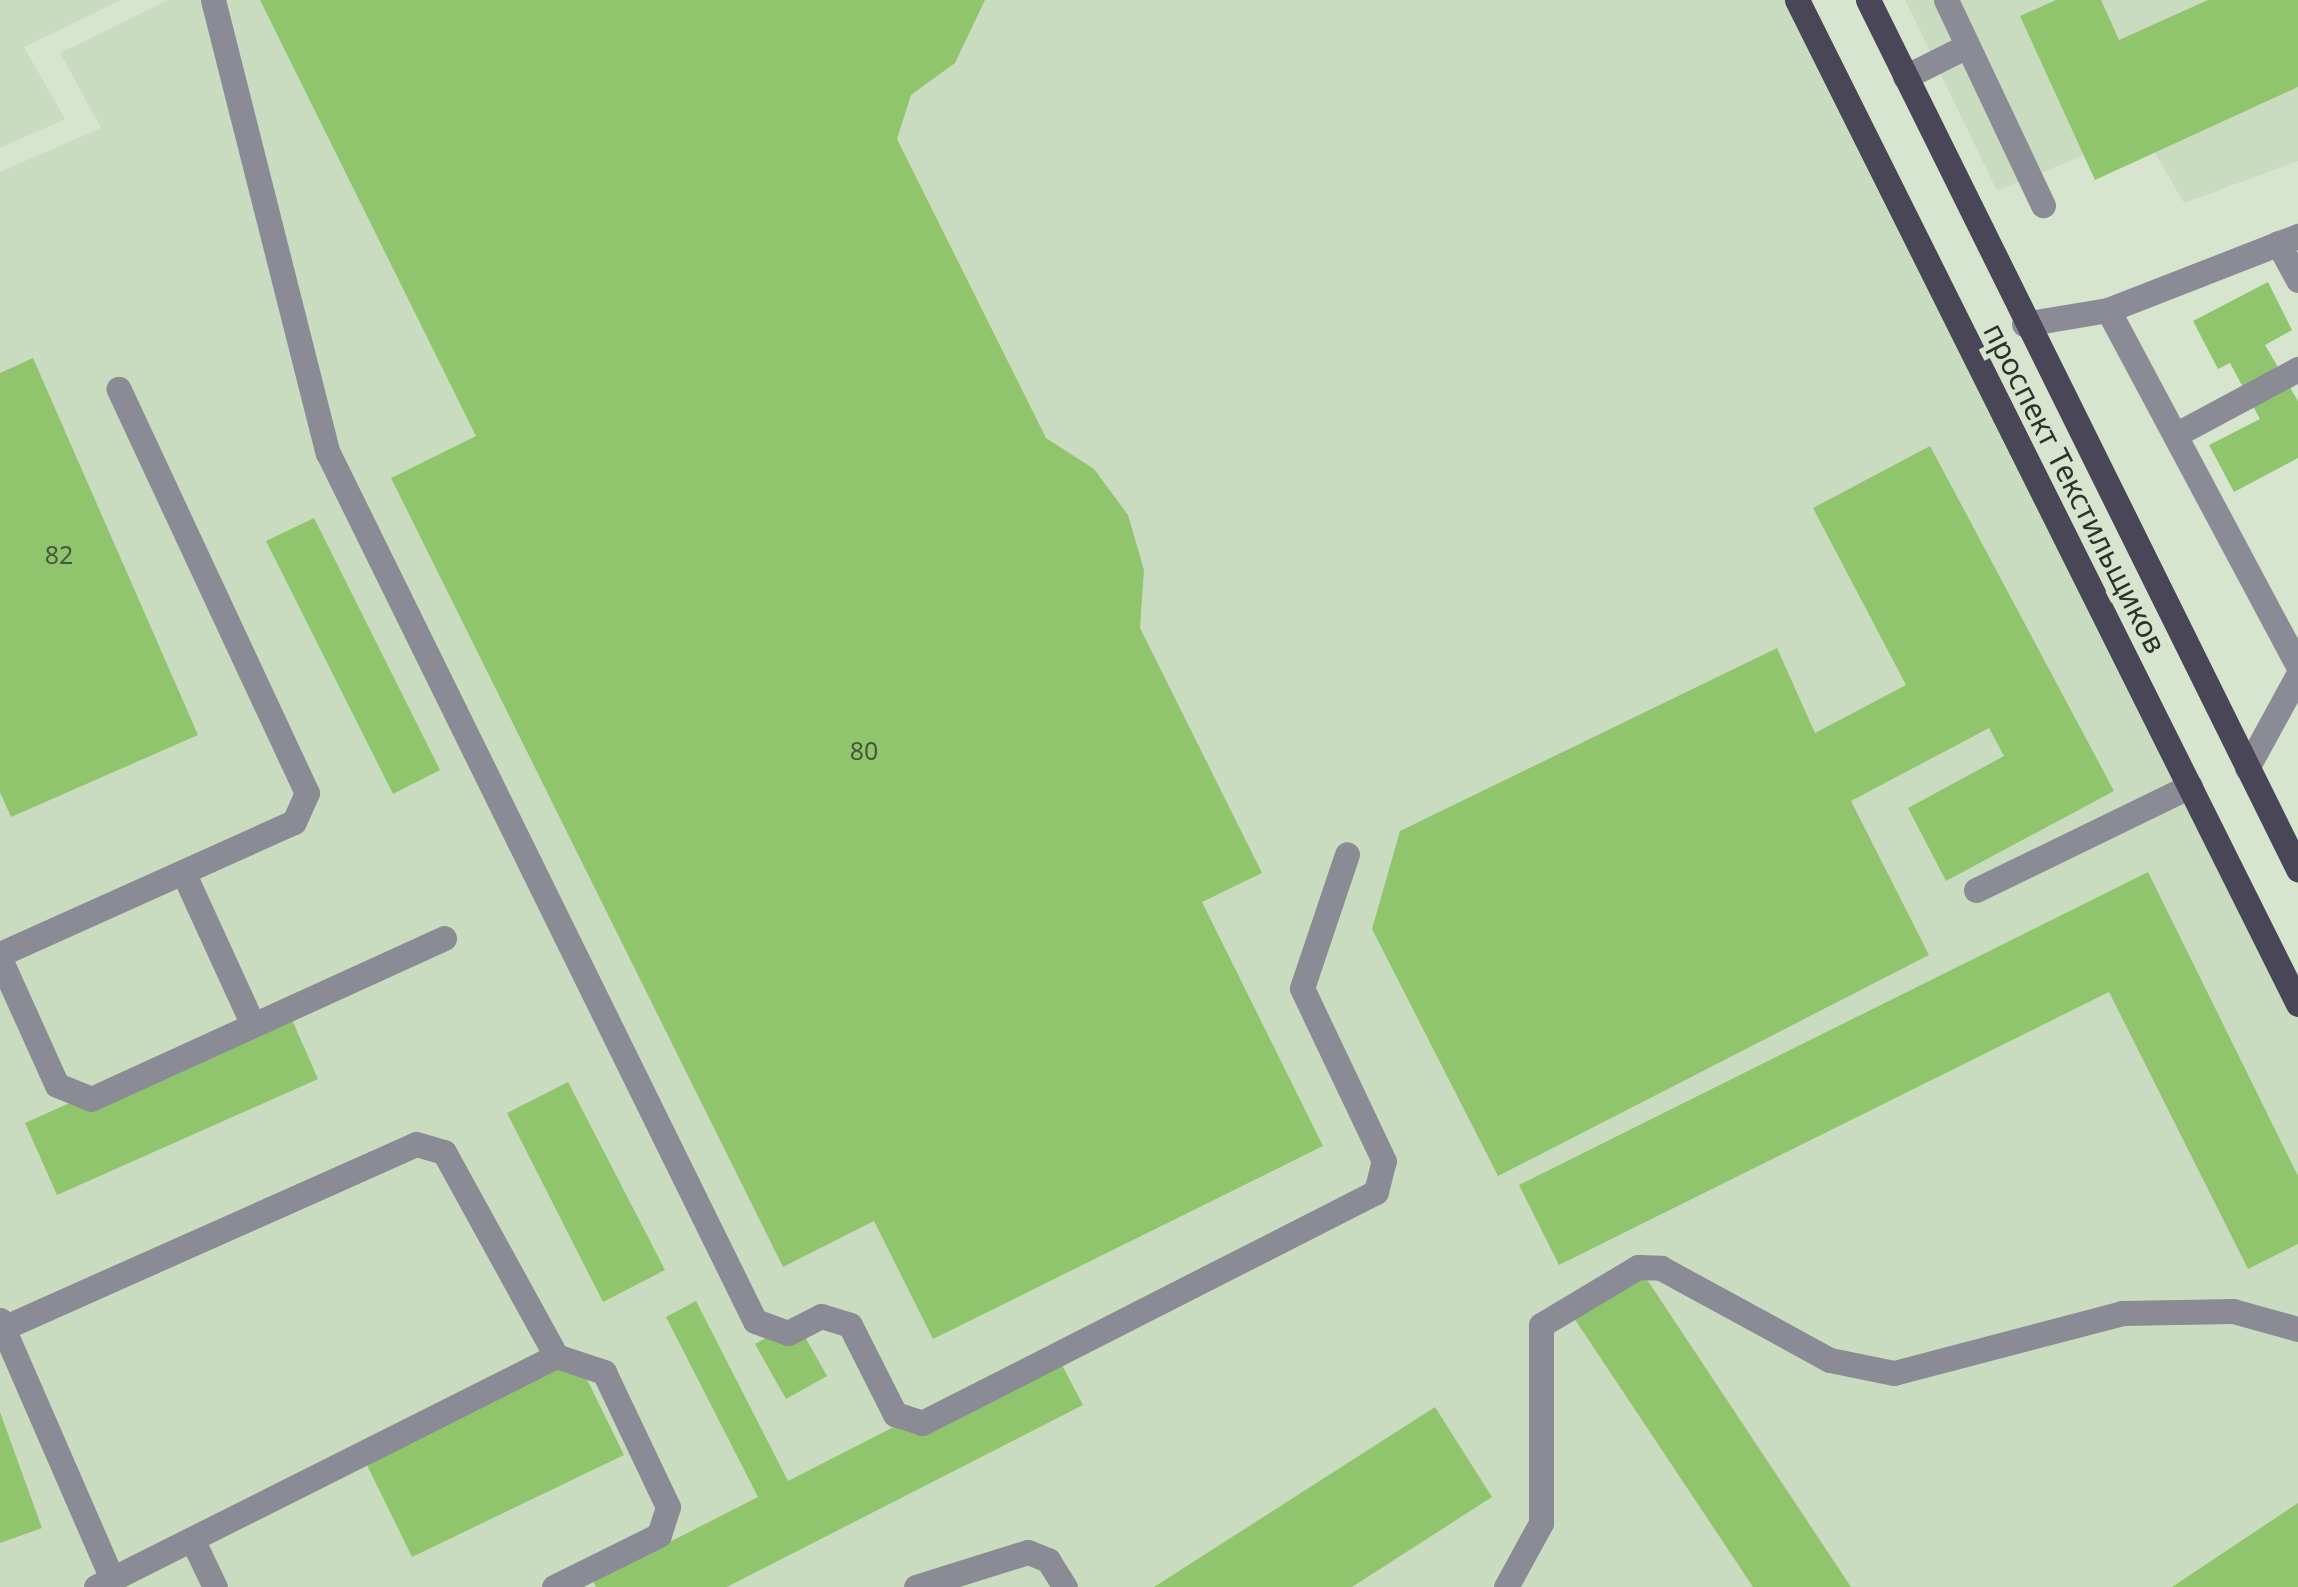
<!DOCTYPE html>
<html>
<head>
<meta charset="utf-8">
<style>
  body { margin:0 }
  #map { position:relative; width:2298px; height:1587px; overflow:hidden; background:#d7e5cf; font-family:"Noto Sans",sans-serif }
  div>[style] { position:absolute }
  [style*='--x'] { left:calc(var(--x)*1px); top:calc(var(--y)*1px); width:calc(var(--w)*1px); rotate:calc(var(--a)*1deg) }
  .built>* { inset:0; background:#cadcc0 }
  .building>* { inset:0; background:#90c56d }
  .minor>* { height:25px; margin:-12.5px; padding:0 12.5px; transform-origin:12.5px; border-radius:12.5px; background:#8b8b95 }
  .major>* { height:25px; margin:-12.5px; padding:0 12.5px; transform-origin:12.5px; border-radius:12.5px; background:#484657 }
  span { translate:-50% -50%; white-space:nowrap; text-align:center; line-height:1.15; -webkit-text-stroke:10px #d7e5cf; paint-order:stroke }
  .number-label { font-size:25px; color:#46583b }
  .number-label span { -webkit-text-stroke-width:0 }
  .street-label { font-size:30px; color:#2d332a }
</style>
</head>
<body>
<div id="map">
  <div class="built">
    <i style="clip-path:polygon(0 0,121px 0,24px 47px,65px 119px,0 148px)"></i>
    <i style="clip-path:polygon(168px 0,1807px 0,2298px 1010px,2298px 1587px,0 1587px,0 172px,101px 128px,60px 53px)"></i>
    <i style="clip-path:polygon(1905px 0,2298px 0,2298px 161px,2184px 203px,2142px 131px,1997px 191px)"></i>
  </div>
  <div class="building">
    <i style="clip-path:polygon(260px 0,985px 0,955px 63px,911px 95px,897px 139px,1046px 438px,1094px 469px,1128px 515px,1144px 570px,1140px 628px,1262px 873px,1202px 902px,1323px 1146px,933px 1339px,874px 1221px,783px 1267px,391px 478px,476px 436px)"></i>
    <i style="clip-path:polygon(2056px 0,2101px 0,2119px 40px,2208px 0,2298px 0,2298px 87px,2095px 180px,2020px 16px)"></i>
    <i style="clip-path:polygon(2268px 282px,2292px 330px,2265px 345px,2298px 401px,2298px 458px,2234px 492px,2209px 445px,2260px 419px,2230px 363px,2218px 369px,2193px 321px)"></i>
    <i style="clip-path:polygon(33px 358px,198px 735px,11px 817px,0 792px,0 373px)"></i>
    <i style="clip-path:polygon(1930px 446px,2114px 791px,1946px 881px,1908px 808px,2004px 756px,1989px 728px,1851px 801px,1929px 955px,1498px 1176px,1372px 929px,1400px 831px,1777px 648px,1815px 733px,1906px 685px,1813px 508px)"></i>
    <i style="clip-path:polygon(314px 518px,440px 770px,393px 794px,266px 541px)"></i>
    <i style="clip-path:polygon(2148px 872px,2298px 1176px,2298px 1244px,2248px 1269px,2109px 992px,1559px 1265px,1519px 1185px)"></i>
    <i style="clip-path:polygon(286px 1006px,318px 1079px,57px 1195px,25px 1123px)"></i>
    <i style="clip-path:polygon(568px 1082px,665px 1270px,603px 1302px,507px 1113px)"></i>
    <i style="clip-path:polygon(1642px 1272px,1851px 1587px,1753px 1587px,1574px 1318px)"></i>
    <i style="clip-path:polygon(696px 1301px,788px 1481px,1052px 1346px,1083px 1405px,727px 1587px,596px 1587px,593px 1581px,758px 1497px,666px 1317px)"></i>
    <i style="clip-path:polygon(796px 1321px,827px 1376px,786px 1399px,755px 1344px)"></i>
    <i style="clip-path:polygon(577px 1359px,624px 1455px,412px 1557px,365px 1461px)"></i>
    <i style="clip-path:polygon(1435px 1407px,1492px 1497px,1352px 1587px,1154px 1587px)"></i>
    <i style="clip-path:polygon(0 1412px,42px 1528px,0 1543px)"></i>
    <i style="clip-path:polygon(2298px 1503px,2298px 1587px,2172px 1587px)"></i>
  </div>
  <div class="minor">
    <i style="--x:213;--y:0;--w:467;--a:75.8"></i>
    <i style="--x:328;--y:453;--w:967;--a:63.81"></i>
    <i style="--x:755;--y:1321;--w:35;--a:20"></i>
    <i style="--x:788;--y:1333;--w:37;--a:-27"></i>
    <i style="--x:821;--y:1316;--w:30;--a:17"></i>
    <i style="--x:850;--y:1325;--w:100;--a:63.2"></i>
    <i style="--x:895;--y:1414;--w:28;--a:18"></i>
    <i style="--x:922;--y:1423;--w:509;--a:-26.97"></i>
    <i style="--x:1376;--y:1192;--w:32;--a:-76"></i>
    <i style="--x:1384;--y:1161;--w:191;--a:-115.4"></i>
    <i style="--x:1302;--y:988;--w:141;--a:-71.4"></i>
    <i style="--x:1946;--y:0;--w:227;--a:64.7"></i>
    <i style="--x:1905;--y:77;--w:69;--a:-26.6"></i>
    <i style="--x:2278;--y:243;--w:42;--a:61.6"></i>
    <i style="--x:2108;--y:310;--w:204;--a:-21.3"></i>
    <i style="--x:2024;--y:324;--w:85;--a:-9.5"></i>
    <i style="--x:2108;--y:310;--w:404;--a:61.9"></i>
    <i style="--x:2175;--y:435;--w:140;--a:-28.2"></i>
    <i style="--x:2247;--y:768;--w:106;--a:-61.3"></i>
    <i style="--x:183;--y:872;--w:168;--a:65.4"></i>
    <i style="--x:1976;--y:890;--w:238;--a:-25.9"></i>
    <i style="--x:0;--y:954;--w:322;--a:-24.2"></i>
    <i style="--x:294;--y:822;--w:32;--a:-66"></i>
    <i style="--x:307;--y:793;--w:446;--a:-115"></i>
    <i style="--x:0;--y:959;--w:138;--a:65.7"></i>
    <i style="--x:57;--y:1085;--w:37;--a:22"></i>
    <i style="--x:91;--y:1099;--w:388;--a:-24.5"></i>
    <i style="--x:0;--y:1320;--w:9;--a:69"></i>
    <i style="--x:3;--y:1328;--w:452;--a:-24"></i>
    <i style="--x:416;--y:1144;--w:29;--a:16"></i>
    <i style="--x:444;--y:1152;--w:233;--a:61.2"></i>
    <i style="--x:556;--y:1356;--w:51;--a:18.4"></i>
    <i style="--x:604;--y:1372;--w:149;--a:64.6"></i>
    <i style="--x:668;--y:1507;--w:29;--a:108"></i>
    <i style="--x:659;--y:1535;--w:117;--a:153.7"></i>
    <i style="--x:3;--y:1328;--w:274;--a:66.5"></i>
    <i style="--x:192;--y:1539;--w:53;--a:64.4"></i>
    <i style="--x:96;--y:1587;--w:515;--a:-26.66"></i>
    <i style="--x:916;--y:1587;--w:117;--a:-17.4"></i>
    <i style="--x:1028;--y:1552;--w:22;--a:22"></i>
    <i style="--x:1048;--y:1560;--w:32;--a:58"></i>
    <i style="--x:1506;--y:1587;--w:73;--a:-61.3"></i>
    <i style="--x:1541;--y:1523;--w:198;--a:-90"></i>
    <i style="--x:1541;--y:1325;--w:113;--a:-30.9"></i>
    <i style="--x:1638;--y:1267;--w:23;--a:2"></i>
    <i style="--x:1661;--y:1268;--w:192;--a:28.6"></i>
    <i style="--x:1830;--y:1360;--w:65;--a:11.5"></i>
    <i style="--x:1894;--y:1373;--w:236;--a:-14.7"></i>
    <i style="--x:2122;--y:1313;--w:111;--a:-1"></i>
    <i style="--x:2233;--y:1311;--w:67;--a:15.5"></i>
  </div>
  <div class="major">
    <i style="--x:1797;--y:0;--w:1122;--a:63.48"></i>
    <i style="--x:1868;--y:0;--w:970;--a:63.67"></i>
  </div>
  <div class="number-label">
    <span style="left:59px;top:554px">82</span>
    <span style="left:864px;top:750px">80</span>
  </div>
  <div class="street-label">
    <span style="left:2075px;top:488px;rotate:63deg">проспект Текстильщиков</span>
  </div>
</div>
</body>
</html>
